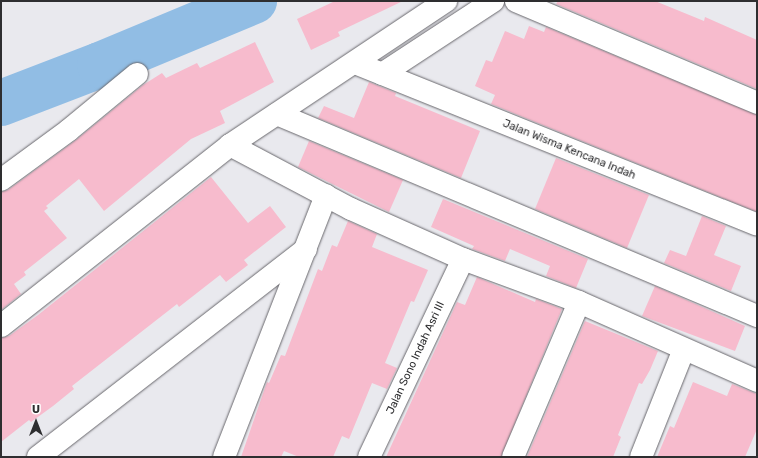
<!DOCTYPE html>
<html>
<head>
<meta charset="utf-8">
<style>
  body { margin:0 }
  #map { position:relative; width:758px; height:458px; overflow:hidden; background:#e9e9ee; font-family:Rubik,sans-serif }
  div>[style] { position:absolute }
  [style*='--x'] { left:calc(var(--x)*1px); top:calc(var(--y)*1px); width:calc(var(--w)*1px); rotate:calc(var(--a)*1deg) }
  .river>* { height:46px; margin:-23px; padding:0 23px; transform-origin:23px; border-radius:23px; background:#91bde4 }
  .building>* { inset:0; background:#f7bbcd }
  .roads { filter:drop-shadow(0 0 1px #68676c) drop-shadow(0 0 1px #68676c) }
  .minor>* { height:22px; margin:-11px; padding:0 11px; transform-origin:11px; border-radius:11px; background:#fff }
  span { translate:-50% -50%; white-space:nowrap; text-align:center; line-height:1.15; -webkit-text-stroke:4px #fff; paint-order:stroke }
  .street-label { font-size:11px; color:#2e2e30 }
  .frame { position:absolute; inset:0; border:2px solid #2e2e30; pointer-events:none }
  .north { position:absolute; left:16px; top:402px; width:40px; height:40px; -webkit-text-stroke:3px #fff; paint-order:stroke; rotate:0deg; font-size:11px; font-weight:700; line-height:16px; text-align:center; color:#2e2e30 }
  .north::after { content:''; display:block; margin:auto; width:14px; height:18px; background:#2e2e30; clip-path:polygon(50% 0,100% 100%,50% 72%,0 100%) }
</style>
</head>
<body>
<div id="map">
  <div class="river">
    <i style="--x:1;--y:103;--w:106;--a:-21"></i>
    <i style="--x:100;--y:65;--w:167;--a:-22.6"></i>
  </div>
  <div class="building">
    <i style="clip-path:polygon(335px 1px,403px 1px,338px 32px,340px 36px,311px 50px,297px 19px)"></i>
    <i style="clip-path:polygon(558px 1px,655px 1px,704px 21px,705px 17px,757px 40px,757px 89px,556px 4px)"></i>
    <i style="clip-path:polygon(529px 26px,544px 32px,546px 27px,757px 115px,757px 212px,491px 104px,495px 95px,475px 86px,486px 60px,492px 62px,505px 31px,524px 39px)"></i>
    <i style="clip-path:polygon(255px 42px,274px 82px,220px 111px,225px 123px,191px 139px,104px 211px,79px 179px,46px 206px,48px 208px,44px 211px,67px 238px,24px 272px,26px 275px,14px 284px,21px 294px,1px 310px,1px 192px,8px 190px,76px 140px,143px 85px,162px 73px,166px 78px,197px 63px,200px 68px)"></i>
    <i style="clip-path:polygon(369px 82px,396px 93px,395px 96px,480px 131px,461px 178px,318px 118px,324px 106px,354px 118px)"></i>
    <i style="clip-path:polygon(309px 141px,403px 180px,389px 212px,298px 167px)"></i>
    <i style="clip-path:polygon(556px 158px,649px 195px,627px 248px,535px 209px)"></i>
    <i style="clip-path:polygon(211px 177px,248px 223px,270px 206px,286px 227px,244px 260px,248px 265px,226px 282px,220px 275px,179px 307px,177px 304px,72px 386px,74px 389px,53px 406px,31px 422px,29px 420px,1px 442px,1px 338px,9px 336px,38px 315px)"></i>
    <i style="clip-path:polygon(443px 199px,588px 259px,576px 288px,546px 276px,550px 266px,510px 249px,505px 261px,472px 249px,474px 246px,431px 227px)"></i>
    <i style="clip-path:polygon(702px 216px,726px 226px,714px 255px,741px 266px,731px 291px,664px 263px,670px 250px,686px 256px)"></i>
    <i style="clip-path:polygon(348px 221px,377px 234px,372px 247px,428px 270px,414px 302px,411px 301px,385px 363px,397px 368px,387px 389px,372px 383px,349px 439px,342px 436px,333px 457px,299px 457px,284px 451px,281px 457px,241px 457px,267px 382px,269px 383px,281px 355px,285px 356px,318px 269px,322px 271px,332px 245px,337px 247px)"></i>
    <i style="clip-path:polygon(477px 277px,535px 302px,536px 299px,562px 309px,501px 457px,386px 457px,457px 302px,465px 305px)"></i>
    <i style="clip-path:polygon(655px 286px,745px 326px,735px 351px,642px 316px)"></i>
    <i style="clip-path:polygon(585px 321px,658px 351px,650px 370px,642px 384px,639px 383px,618px 435px,621px 437px,613px 457px,527px 457px)"></i>
    <i style="clip-path:polygon(693px 382px,727px 396px,732px 384px,757px 394px,757px 429px,745px 457px,657px 457px,670px 426px,674px 428px)"></i>
  </div>
  <div class="roads">
    <div class="minor">
      <i style="--x:516;--y:1;--w:262;--a:22.9"></i>
      <i style="--x:355;--y:63;--w:433;--a:21.9"></i>
      <i style="--x:382;--y:74;--w:133;--a:-33.3"></i>
      <i style="--x:277;--y:114;--w:521;--a:22.82"></i>
      <i style="--x:230;--y:145;--w:137;--a:27.9"></i>
      <i style="--x:351;--y:209;--w:123;--a:24.1"></i>
      <i style="--x:463;--y:259;--w:124;--a:20.3"></i>
      <i style="--x:579;--y:302;--w:195;--a:23.9"></i>
      <i style="--x:1;--y:180;--w:84;--a:-36.3"></i>
      <i style="--x:69;--y:130;--w:88;--a:-39.5"></i>
      <i style="--x:1;--y:326;--w:292;--a:-38.3"></i>
      <i style="--x:230;--y:145;--w:260;--a:-33.7"></i>
      <i style="--x:38;--y:457;--w:339;--a:-37.8"></i>
      <i style="--x:224;--y:457;--w:281;--a:-68.7"></i>
      <i style="--x:369;--y:457;--w:219;--a:-64.6"></i>
      <i style="--x:513;--y:457;--w:168;--a:-66.9"></i>
      <i style="--x:641;--y:457;--w:116;--a:-68.3"></i>
    </div>
  </div>
  <div class="street-label">
    <span style="left:569px;top:150px;rotate:22deg">Jalan Wisma Kencana Indah</span>
    <span style="left:416px;top:358px;rotate:-65deg">Jalan Sono Indah Asri III</span>
  </div>
  <div class="frame"></div>
  <div class="north">U</div>
</div>
</body>
</html>
